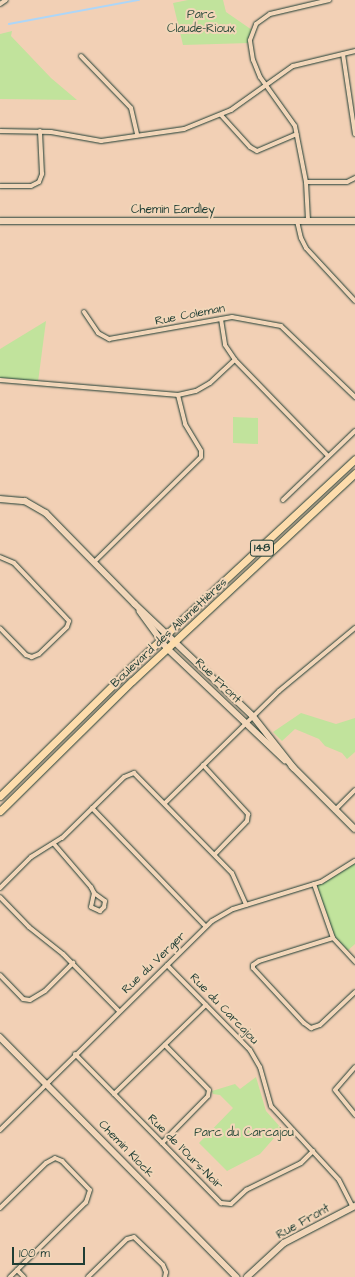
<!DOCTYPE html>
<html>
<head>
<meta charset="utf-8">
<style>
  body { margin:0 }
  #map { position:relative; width:355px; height:1277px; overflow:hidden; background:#f2d0b5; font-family:"Architects Daughter",sans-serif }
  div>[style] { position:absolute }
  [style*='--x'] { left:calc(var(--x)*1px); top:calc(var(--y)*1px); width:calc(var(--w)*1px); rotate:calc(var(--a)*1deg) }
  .green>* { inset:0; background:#c1e39c }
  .stream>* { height:1.5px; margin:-0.75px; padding:0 0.75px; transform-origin:0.75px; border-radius:0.75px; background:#add6f8 }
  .roads { filter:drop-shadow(0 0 1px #1f3d34) drop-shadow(0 0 1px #1f3d34) }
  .street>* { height:4px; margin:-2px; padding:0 2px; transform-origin:2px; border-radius:2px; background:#f2d6b9 }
  .secondary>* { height:5.5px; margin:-2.75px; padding:0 2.75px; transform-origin:2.75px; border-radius:2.75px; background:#f2d6b9 }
  .highway>* { height:7px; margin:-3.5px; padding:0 3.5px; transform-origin:3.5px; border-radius:3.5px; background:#fddcac }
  span { translate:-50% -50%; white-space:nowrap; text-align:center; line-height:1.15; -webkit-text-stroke:4px #f2d6b9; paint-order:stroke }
  .shield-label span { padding:1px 3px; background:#f2d6b9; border:1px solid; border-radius:3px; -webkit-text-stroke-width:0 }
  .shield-label { font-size:11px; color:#1f3d34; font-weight:700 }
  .park-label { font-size:12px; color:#2f4e3e }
  .street-label { font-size:12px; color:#1f3d34 }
  .scale { position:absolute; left:12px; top:1247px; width:73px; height:18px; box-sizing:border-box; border:2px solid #1f3d34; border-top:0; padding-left:5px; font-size:12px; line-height:14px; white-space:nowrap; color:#1f3d34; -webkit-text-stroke:3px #f2d6b9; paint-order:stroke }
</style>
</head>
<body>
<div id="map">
  <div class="green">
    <i style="clip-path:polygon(188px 0,223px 0,226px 12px,252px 30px,250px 43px,183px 45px,173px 3px)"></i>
    <i style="clip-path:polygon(12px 31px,11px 36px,51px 78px,77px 100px,0 99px,0 34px)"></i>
    <i style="clip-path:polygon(46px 321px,38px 382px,0 378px,0 349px)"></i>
    <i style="clip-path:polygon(233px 417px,258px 418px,258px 444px,233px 443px)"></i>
    <i style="clip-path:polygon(301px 713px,336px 724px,355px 718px,355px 752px,347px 759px,342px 753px,325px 746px,319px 739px,295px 729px,282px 741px,273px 732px)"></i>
    <i style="clip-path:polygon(355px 861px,355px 944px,346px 952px,333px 938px,314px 884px)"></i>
    <i style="clip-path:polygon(256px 1077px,266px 1111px,282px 1129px,260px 1154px,227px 1171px,199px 1143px,233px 1108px,220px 1095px,213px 1094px,212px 1091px,235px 1084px,240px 1089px)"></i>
  </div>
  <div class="stream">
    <i style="--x:9;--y:24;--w:132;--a:-10.5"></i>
  </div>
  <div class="roads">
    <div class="street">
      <i style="--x:0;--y:4;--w:7;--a:-34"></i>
      <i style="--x:343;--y:54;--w:81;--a:81.5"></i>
      <i style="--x:81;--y:56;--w:72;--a:46.1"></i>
      <i style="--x:131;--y:108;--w:28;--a:77"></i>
      <i style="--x:221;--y:115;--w:43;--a:47.8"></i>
      <i style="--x:250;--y:147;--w:8;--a:30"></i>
      <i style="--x:257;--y:151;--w:43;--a:-23"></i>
      <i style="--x:0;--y:131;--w:51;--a:1.1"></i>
      <i style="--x:51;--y:132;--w:51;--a:10.2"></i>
      <i style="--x:101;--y:141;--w:84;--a:-8.2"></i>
      <i style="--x:184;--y:129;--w:51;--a:-22"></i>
      <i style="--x:231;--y:110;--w:76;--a:-35.4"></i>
      <i style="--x:293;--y:66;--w:64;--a:-13.6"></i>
      <i style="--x:306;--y:182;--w:41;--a:0"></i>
      <i style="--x:347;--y:182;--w:9;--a:-27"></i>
      <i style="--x:0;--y:186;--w:31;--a:0"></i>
      <i style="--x:31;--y:186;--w:9;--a:-27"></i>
      <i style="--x:39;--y:182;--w:9;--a:-69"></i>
      <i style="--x:42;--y:174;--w:43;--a:-92.7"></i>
      <i style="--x:308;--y:220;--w:38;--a:-93"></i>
      <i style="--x:306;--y:182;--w:57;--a:-101.1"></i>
      <i style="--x:295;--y:126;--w:60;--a:-125.5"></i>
      <i style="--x:260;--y:77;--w:18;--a:-112"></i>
      <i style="--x:253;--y:60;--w:20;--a:-99"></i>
      <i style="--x:250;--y:40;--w:17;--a:-69"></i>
      <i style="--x:256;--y:24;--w:17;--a:-36"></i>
      <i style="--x:270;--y:14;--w:61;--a:-13.3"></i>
      <i style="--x:297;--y:221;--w:17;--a:77"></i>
      <i style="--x:301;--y:238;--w:11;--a:63"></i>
      <i style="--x:306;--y:248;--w:72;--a:47.2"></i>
      <i style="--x:84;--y:312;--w:25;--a:56"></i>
      <i style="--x:98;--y:333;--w:13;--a:29"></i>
      <i style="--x:109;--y:339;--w:125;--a:-10.1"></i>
      <i style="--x:232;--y:317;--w:50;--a:10.4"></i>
      <i style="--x:281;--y:326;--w:103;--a:43.8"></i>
      <i style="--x:221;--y:319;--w:26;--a:81"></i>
      <i style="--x:225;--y:345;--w:18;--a:56"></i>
      <i style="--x:235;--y:360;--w:134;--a:45.9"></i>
      <i style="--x:0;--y:380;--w:179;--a:4.8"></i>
      <i style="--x:178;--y:395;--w:30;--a:76"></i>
      <i style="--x:185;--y:424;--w:31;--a:59"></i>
      <i style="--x:201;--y:451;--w:6;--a:90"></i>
      <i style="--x:201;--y:457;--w:150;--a:135.5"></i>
      <i style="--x:178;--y:395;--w:18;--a:-13"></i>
      <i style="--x:196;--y:391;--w:16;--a:-30"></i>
      <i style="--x:210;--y:383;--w:34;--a:-43"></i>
      <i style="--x:283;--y:500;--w:100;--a:-43.8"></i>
      <i style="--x:0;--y:557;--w:15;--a:23"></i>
      <i style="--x:14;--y:563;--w:80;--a:46.5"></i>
      <i style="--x:69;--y:621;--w:6;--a:108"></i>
      <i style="--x:67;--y:627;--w:39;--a:136"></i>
      <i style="--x:39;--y:654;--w:8;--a:157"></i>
      <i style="--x:32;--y:657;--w:6;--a:-162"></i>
      <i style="--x:26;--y:655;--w:37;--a:-134"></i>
      <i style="--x:203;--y:765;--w:67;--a:47.4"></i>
      <i style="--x:248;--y:814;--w:7;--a:98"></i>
      <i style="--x:247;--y:821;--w:46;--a:134.1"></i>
      <i style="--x:165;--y:803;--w:160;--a:-44.5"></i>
      <i style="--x:279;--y:691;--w:99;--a:-39.7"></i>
      <i style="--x:92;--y:808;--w:163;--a:46.2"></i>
      <i style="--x:335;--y:810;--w:28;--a:-45"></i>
      <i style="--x:54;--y:844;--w:57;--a:49.3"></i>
      <i style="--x:91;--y:887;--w:7;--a:63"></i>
      <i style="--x:94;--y:893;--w:14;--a:102"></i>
      <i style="--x:91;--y:907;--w:10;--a:24"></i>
      <i style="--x:100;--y:911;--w:6;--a:-45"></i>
      <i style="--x:104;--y:907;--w:6;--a:-81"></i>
      <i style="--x:105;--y:901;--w:14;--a:-144"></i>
      <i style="--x:314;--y:884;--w:57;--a:70.6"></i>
      <i style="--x:333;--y:938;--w:33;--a:47"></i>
      <i style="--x:0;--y:888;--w:44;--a:-45"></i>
      <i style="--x:31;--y:857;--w:36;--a:-32"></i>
      <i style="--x:62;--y:838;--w:87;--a:-44.5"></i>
      <i style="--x:124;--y:777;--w:11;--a:-22"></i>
      <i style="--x:134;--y:773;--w:140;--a:45.6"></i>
      <i style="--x:232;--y:873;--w:35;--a:66"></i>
      <i style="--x:0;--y:897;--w:42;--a:46"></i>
      <i style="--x:29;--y:927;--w:43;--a:38.5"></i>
      <i style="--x:63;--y:954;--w:80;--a:45.5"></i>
      <i style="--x:333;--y:938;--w:77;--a:162.7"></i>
      <i style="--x:259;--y:961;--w:7;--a:146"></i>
      <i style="--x:253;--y:965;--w:3;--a:90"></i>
      <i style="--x:253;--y:968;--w:75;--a:47.2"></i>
      <i style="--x:304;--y:1023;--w:9;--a:36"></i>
      <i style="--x:311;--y:1028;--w:9;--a:-18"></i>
      <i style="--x:320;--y:1025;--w:48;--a:-43.3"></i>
      <i style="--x:167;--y:965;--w:119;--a:45.7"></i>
      <i style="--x:250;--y:1050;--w:20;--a:60"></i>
      <i style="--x:260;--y:1067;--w:41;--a:74.2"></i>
      <i style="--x:271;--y:1106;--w:100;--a:47.4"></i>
      <i style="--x:339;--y:1180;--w:30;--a:63"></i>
      <i style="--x:0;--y:975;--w:33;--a:46"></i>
      <i style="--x:23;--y:999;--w:7;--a:8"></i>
      <i style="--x:30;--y:1000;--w:17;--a:-31"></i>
      <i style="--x:45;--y:991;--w:40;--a:-45"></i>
      <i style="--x:75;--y:1054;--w:209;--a:45.6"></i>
      <i style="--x:221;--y:1203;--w:10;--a:6"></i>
      <i style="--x:231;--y:1204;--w:21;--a:-43"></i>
      <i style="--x:246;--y:1190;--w:61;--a:-26.1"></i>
      <i style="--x:301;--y:1163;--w:17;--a:-45"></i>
      <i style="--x:355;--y:1067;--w:30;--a:131"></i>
      <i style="--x:335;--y:1090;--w:32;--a:51"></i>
      <i style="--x:114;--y:1094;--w:128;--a:-44.1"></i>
      <i style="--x:0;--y:1130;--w:298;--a:-44.6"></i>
      <i style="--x:212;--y:921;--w:24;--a:-30"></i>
      <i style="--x:233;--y:909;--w:92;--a:-17.1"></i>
      <i style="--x:321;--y:882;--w:40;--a:-32"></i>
      <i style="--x:162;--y:1143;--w:66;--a:-45.6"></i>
      <i style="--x:208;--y:1096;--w:6;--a:-81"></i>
      <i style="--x:209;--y:1090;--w:63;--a:-134.4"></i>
      <i style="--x:0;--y:1208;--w:64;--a:-44.4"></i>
      <i style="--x:46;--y:1163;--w:10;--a:-29"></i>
      <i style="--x:55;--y:1158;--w:8;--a:23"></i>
      <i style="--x:62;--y:1161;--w:40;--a:46"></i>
      <i style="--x:90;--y:1190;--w:13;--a:108"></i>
      <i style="--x:86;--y:1202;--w:107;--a:135.4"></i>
      <i style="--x:17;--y:1270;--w:10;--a:45"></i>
      <i style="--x:88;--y:1277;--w:54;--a:-44.3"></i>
      <i style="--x:127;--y:1239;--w:7;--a:-16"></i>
      <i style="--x:134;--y:1237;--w:40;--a:44"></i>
      <i style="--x:163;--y:1265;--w:8;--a:67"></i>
      <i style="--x:166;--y:1272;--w:5;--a:101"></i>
    </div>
    <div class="secondary">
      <i style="--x:0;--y:221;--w:355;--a:0"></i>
      <i style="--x:0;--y:499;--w:25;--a:5"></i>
      <i style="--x:25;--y:501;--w:24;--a:30"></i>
      <i style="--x:46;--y:513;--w:127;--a:45.6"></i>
      <i style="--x:135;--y:604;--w:163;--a:43.5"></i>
      <i style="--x:253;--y:716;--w:66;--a:51.7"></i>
      <i style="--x:140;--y:611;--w:46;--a:53.9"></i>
      <i style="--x:167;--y:648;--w:163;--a:43.5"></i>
      <i style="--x:292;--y:766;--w:89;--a:45"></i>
      <i style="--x:0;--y:1037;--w:337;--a:45.4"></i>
      <i style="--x:247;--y:1277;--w:50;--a:-42.6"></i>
      <i style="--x:284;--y:1243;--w:80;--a:-27.5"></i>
    </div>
    <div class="highway">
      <i style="--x:0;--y:796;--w:178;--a:-44.5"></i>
      <i style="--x:127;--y:671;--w:311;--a:-42.9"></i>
      <i style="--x:0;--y:811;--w:185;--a:-44.6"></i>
      <i style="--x:132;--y:681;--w:305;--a:-43"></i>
    </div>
  </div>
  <div class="shield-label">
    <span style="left:262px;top:548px">148</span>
  </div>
  <div class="park-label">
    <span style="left:201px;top:22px">Parc<br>Claude-Rioux</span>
    <span style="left:244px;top:1133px">Parc du Carcajou</span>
  </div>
  <div class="street-label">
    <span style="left:173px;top:210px">Chemin Eardley</span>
    <span style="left:190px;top:315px;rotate:-11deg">Rue Coleman</span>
    <span style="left:169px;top:633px;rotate:-43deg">Boulevard des Allumettières</span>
    <span style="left:218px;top:681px;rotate:44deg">Rue Front</span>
    <span style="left:154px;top:963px;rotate:-44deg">Rue du Verger</span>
    <span style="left:224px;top:1009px;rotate:46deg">Rue du Carcajou</span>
    <span style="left:126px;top:1149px;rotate:46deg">Chemin Klock</span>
    <span style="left:185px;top:1152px;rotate:45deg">Rue de l'Ours-Noir</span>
    <span style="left:303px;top:1222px;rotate:-29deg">Rue Front</span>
  </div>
  <div class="scale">100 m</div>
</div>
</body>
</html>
